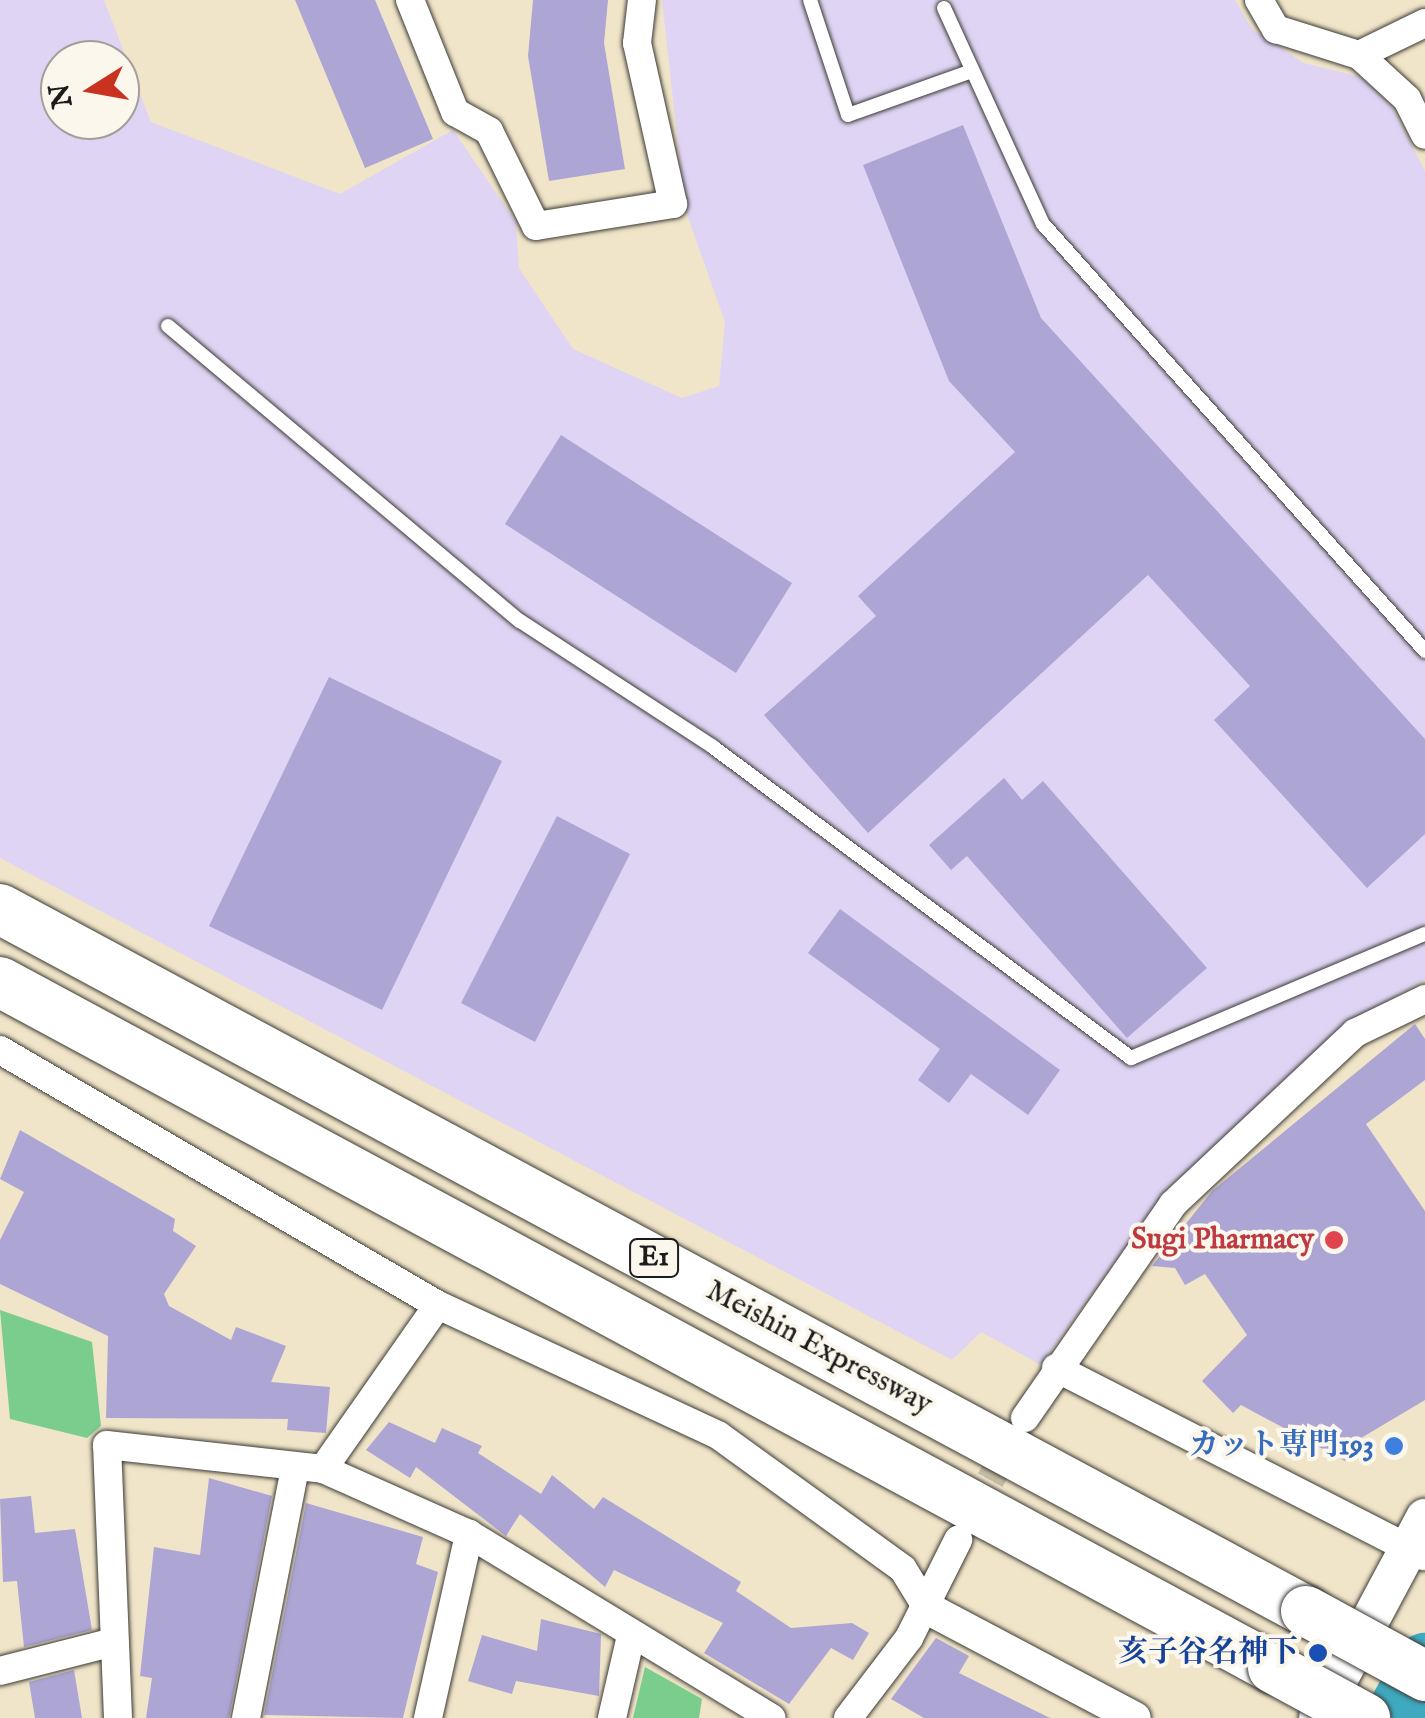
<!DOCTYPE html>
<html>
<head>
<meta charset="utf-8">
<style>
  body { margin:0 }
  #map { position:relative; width:1425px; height:1718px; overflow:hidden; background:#f0e5c8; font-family:"IM FELL English","Noto Serif JP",serif }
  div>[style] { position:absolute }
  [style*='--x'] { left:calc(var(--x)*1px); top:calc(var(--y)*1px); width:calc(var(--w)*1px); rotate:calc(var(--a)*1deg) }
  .built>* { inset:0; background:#e0d4f4 }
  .green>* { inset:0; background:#7bcd8e }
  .river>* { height:62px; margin:-31px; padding:0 31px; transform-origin:31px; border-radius:31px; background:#3fa9bf }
  .building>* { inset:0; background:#ada5d4 }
  .minor-tunnel>* { height:28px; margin-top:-14px; transform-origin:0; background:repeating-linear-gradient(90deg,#c6bda6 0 28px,transparent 0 42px) }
  .roads { filter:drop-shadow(0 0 2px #3c3a36) drop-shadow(0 0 2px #3c3a36) }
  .service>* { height:14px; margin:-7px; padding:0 7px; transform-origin:7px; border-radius:7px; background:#fff }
  .minor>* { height:28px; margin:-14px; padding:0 14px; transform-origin:14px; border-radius:14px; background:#fff }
  .tertiary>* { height:32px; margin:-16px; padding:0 16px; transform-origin:16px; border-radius:16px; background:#fff }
  .secondary>* { height:38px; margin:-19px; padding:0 19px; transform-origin:19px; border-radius:19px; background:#fff }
  .motorway>* { height:50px; margin:-25px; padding:0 25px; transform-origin:25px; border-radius:25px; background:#fff }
  .bridges { filter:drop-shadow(0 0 2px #3c3a36) drop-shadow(0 0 2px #3c3a36) }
  .motorway-bridge>* { height:50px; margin:-25px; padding:0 25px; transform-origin:25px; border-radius:25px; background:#fff }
  .dots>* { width:28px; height:28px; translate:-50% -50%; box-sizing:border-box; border:5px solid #fbf7ec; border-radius:50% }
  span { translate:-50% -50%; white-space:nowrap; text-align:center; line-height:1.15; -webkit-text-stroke:8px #fbf7ec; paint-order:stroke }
  .shield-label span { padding:2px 8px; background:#fbf7ec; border:2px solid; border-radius:8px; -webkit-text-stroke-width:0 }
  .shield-label { font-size:28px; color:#1c1c1c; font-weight:700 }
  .health-label { font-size:30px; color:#be3a42; font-weight:700 }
  .right { translate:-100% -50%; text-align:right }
  .street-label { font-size:30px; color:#1c1c1c }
  .shop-label { font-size:30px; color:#366cbe; font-weight:700 }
  .transit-label { font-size:30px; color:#164399; font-weight:700 }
  .north { position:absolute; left:40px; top:40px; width:100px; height:100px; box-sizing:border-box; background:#fbf7ec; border:2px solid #a29f99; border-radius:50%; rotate:259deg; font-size:28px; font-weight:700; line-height:40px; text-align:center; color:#1c1c1c }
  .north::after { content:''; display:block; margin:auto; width:35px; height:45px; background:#c8321e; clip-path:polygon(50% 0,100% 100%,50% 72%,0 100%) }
</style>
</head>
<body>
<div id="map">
  <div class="built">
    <i style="clip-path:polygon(evenodd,0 0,104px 0,151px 122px,340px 194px,453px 130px,516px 222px,519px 268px,573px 349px,682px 398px,719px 386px,725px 322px,685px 209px,662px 0,1235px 0,1252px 29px,1304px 63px,1361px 77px,1391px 105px,1425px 171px,1425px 980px,1341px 1028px,1157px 1203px,1041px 1365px,981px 1332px,952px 1360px,0 858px,0 0,60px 60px,120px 60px,120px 120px,60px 120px,60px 60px)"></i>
  </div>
  <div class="green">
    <i style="clip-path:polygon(0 1310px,92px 1342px,101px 1426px,87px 1438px,10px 1419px)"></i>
    <i style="clip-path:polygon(645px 1667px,702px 1699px,699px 1718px,633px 1718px)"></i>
  </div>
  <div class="river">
    <i style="--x:1395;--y:1718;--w:62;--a:-60.9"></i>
  </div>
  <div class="building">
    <i style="clip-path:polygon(295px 0,375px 0,433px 139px,365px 168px)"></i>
    <i style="clip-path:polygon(533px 0,608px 0,604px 43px,625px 169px,549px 181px,528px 56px)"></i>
    <i style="clip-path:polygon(963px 125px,1041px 318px,1425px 739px,1425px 834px,1367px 888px,1214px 720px,1250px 686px,1148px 575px,868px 833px,764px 715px,876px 616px,858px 596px,1015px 452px,949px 381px,863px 165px)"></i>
    <i style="clip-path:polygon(561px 435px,792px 583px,736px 673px,505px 524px)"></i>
    <i style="clip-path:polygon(329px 677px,502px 761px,382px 1010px,209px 926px)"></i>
    <i style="clip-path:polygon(1004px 778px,1022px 800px,1043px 781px,1207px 968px,1127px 1038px,967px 856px,951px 870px,929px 845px)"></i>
    <i style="clip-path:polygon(557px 816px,630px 854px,535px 1042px,461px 1003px)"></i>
    <i style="clip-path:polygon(840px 909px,1060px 1070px,1028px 1115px,971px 1074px,949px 1103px,918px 1080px,940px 1049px,808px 953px)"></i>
    <i style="clip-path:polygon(1415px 1024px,1425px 1039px,1425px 1080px,1366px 1124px,1425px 1211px,1425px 1400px,1356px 1441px,1345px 1461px,1241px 1405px,1233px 1413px,1202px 1381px,1247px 1335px,1205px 1274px,1185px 1285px,1175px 1268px,1152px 1266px,1212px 1191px)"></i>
    <i style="clip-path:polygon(20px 1130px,175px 1219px,173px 1231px,196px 1246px,164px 1294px,169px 1306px,231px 1340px,236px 1327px,286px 1346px,271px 1382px,330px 1387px,326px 1433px,287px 1430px,288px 1419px,106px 1418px,108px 1336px,0 1284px,0 1240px,24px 1192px,0 1179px)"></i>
    <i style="clip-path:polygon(389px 1422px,435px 1443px,442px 1428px,482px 1446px,478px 1453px,541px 1494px,552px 1475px,594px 1509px,603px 1497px,741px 1582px,736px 1591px,791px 1628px,852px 1623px,869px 1633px,853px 1660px,831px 1648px,789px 1704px,704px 1653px,723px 1623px,614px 1570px,605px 1587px,520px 1514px,506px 1536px,416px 1467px,410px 1478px,366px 1450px)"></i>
    <i style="clip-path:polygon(209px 1478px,272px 1496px,229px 1718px,146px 1718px,152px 1678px,140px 1676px,154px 1547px,200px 1555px)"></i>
    <i style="clip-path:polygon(31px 1496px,35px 1533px,75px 1529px,92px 1630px,24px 1647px,17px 1581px,3px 1582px,0 1499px)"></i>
    <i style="clip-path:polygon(306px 1503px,423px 1537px,416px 1564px,438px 1572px,403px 1718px,264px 1715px)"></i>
    <i style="clip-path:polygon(541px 1619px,601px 1634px,599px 1696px,516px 1681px,512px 1694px,468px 1681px,482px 1635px,537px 1651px)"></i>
    <i style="clip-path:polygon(936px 1638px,969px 1656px,959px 1673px,1050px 1718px,924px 1718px,891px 1699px)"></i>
    <i style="clip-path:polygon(74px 1670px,82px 1718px,35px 1718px,29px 1682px)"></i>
  </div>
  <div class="minor-tunnel">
    <i style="--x:970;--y:1517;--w:87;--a:-61.1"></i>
  </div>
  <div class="roads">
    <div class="service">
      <i style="--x:810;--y:0;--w:121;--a:71.7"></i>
      <i style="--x:848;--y:115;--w:128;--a:-19.6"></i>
      <i style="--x:944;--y:8;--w:238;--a:65.4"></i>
      <i style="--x:1043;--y:224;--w:573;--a:48.18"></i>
      <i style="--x:168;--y:326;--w:459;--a:40"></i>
      <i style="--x:520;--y:621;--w:230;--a:33.1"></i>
      <i style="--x:713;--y:747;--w:521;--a:36.65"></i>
      <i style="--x:1131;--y:1058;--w:319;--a:-22.9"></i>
    </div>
    <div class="minor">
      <i style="--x:410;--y:0;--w:121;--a:68.1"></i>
      <i style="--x:455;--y:112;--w:39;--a:29"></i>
      <i style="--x:489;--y:131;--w:106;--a:63.7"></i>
      <i style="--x:536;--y:226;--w:139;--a:-9.1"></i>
      <i style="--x:673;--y:204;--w:165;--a:-102.6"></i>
      <i style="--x:637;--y:43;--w:43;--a:-83.4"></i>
      <i style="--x:1259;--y:0;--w:34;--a:60"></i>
      <i style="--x:1276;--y:29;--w:87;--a:17.4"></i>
      <i style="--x:1359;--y:55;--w:65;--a:42.5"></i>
      <i style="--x:1407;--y:99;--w:40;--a:63.4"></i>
      <i style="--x:1359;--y:55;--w:73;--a:-25.9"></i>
      <i style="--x:0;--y:1050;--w:507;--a:30.21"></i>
      <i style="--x:438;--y:1305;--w:309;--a:24.9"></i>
      <i style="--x:718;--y:1435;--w:228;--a:35.9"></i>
      <i style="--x:903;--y:1569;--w:46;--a:58.4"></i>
      <i style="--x:1056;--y:1368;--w:413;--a:27.1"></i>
      <i style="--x:1025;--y:1418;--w:260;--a:-55.3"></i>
      <i style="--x:1173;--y:1204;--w:250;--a:-43.2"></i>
      <i style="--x:1355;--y:1033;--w:78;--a:-25.9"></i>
      <i style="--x:323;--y:1469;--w:200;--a:-55"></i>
      <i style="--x:0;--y:1671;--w:118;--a:-14.3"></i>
      <i style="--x:118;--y:1718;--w:273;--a:-92.3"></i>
      <i style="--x:107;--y:1445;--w:217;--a:6.3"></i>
      <i style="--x:323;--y:1469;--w:160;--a:24"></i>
      <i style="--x:469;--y:1534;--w:354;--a:31.3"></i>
      <i style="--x:246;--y:1718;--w:255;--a:-78.9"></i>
      <i style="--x:428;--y:1718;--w:189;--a:-77.4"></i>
      <i style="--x:612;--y:1718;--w:84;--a:-77"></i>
      <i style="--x:848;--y:1718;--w:101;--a:-52.7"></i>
      <i style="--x:909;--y:1638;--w:110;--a:-63.4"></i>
    </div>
    <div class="tertiary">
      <i style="--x:927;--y:1608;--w:235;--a:27.9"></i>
    </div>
    <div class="secondary">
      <i style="--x:1318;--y:1718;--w:227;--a:-61.9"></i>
    </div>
    <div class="motorway">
      <i style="--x:0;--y:909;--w:1483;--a:28.26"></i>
      <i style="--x:0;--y:982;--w:1446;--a:28.32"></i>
    </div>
  </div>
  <div class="bridges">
    <div class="motorway-bridge">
      <i style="--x:1306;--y:1611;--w:136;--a:28.6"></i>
      <i style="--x:1273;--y:1668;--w:105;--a:28.5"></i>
    </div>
  </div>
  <div class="dots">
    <i style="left:1334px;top:1240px;background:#e0444e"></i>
    <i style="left:1394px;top:1446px;background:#3f7fe0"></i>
    <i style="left:1318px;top:1653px;background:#1a4fb4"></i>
  </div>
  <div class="shield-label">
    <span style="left:654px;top:1258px">E1</span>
  </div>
  <div class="health-label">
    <span class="right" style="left:1314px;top:1240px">Sugi Pharmacy</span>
  </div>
  <div class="street-label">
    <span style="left:819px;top:1348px;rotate:28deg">Meishin Expressway</span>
  </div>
  <div class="shop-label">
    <span class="right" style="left:1374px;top:1446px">カット専門193</span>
  </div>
  <div class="transit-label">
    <span class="right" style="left:1298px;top:1653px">亥子谷名神下</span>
  </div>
  <div class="north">N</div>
</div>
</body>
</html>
